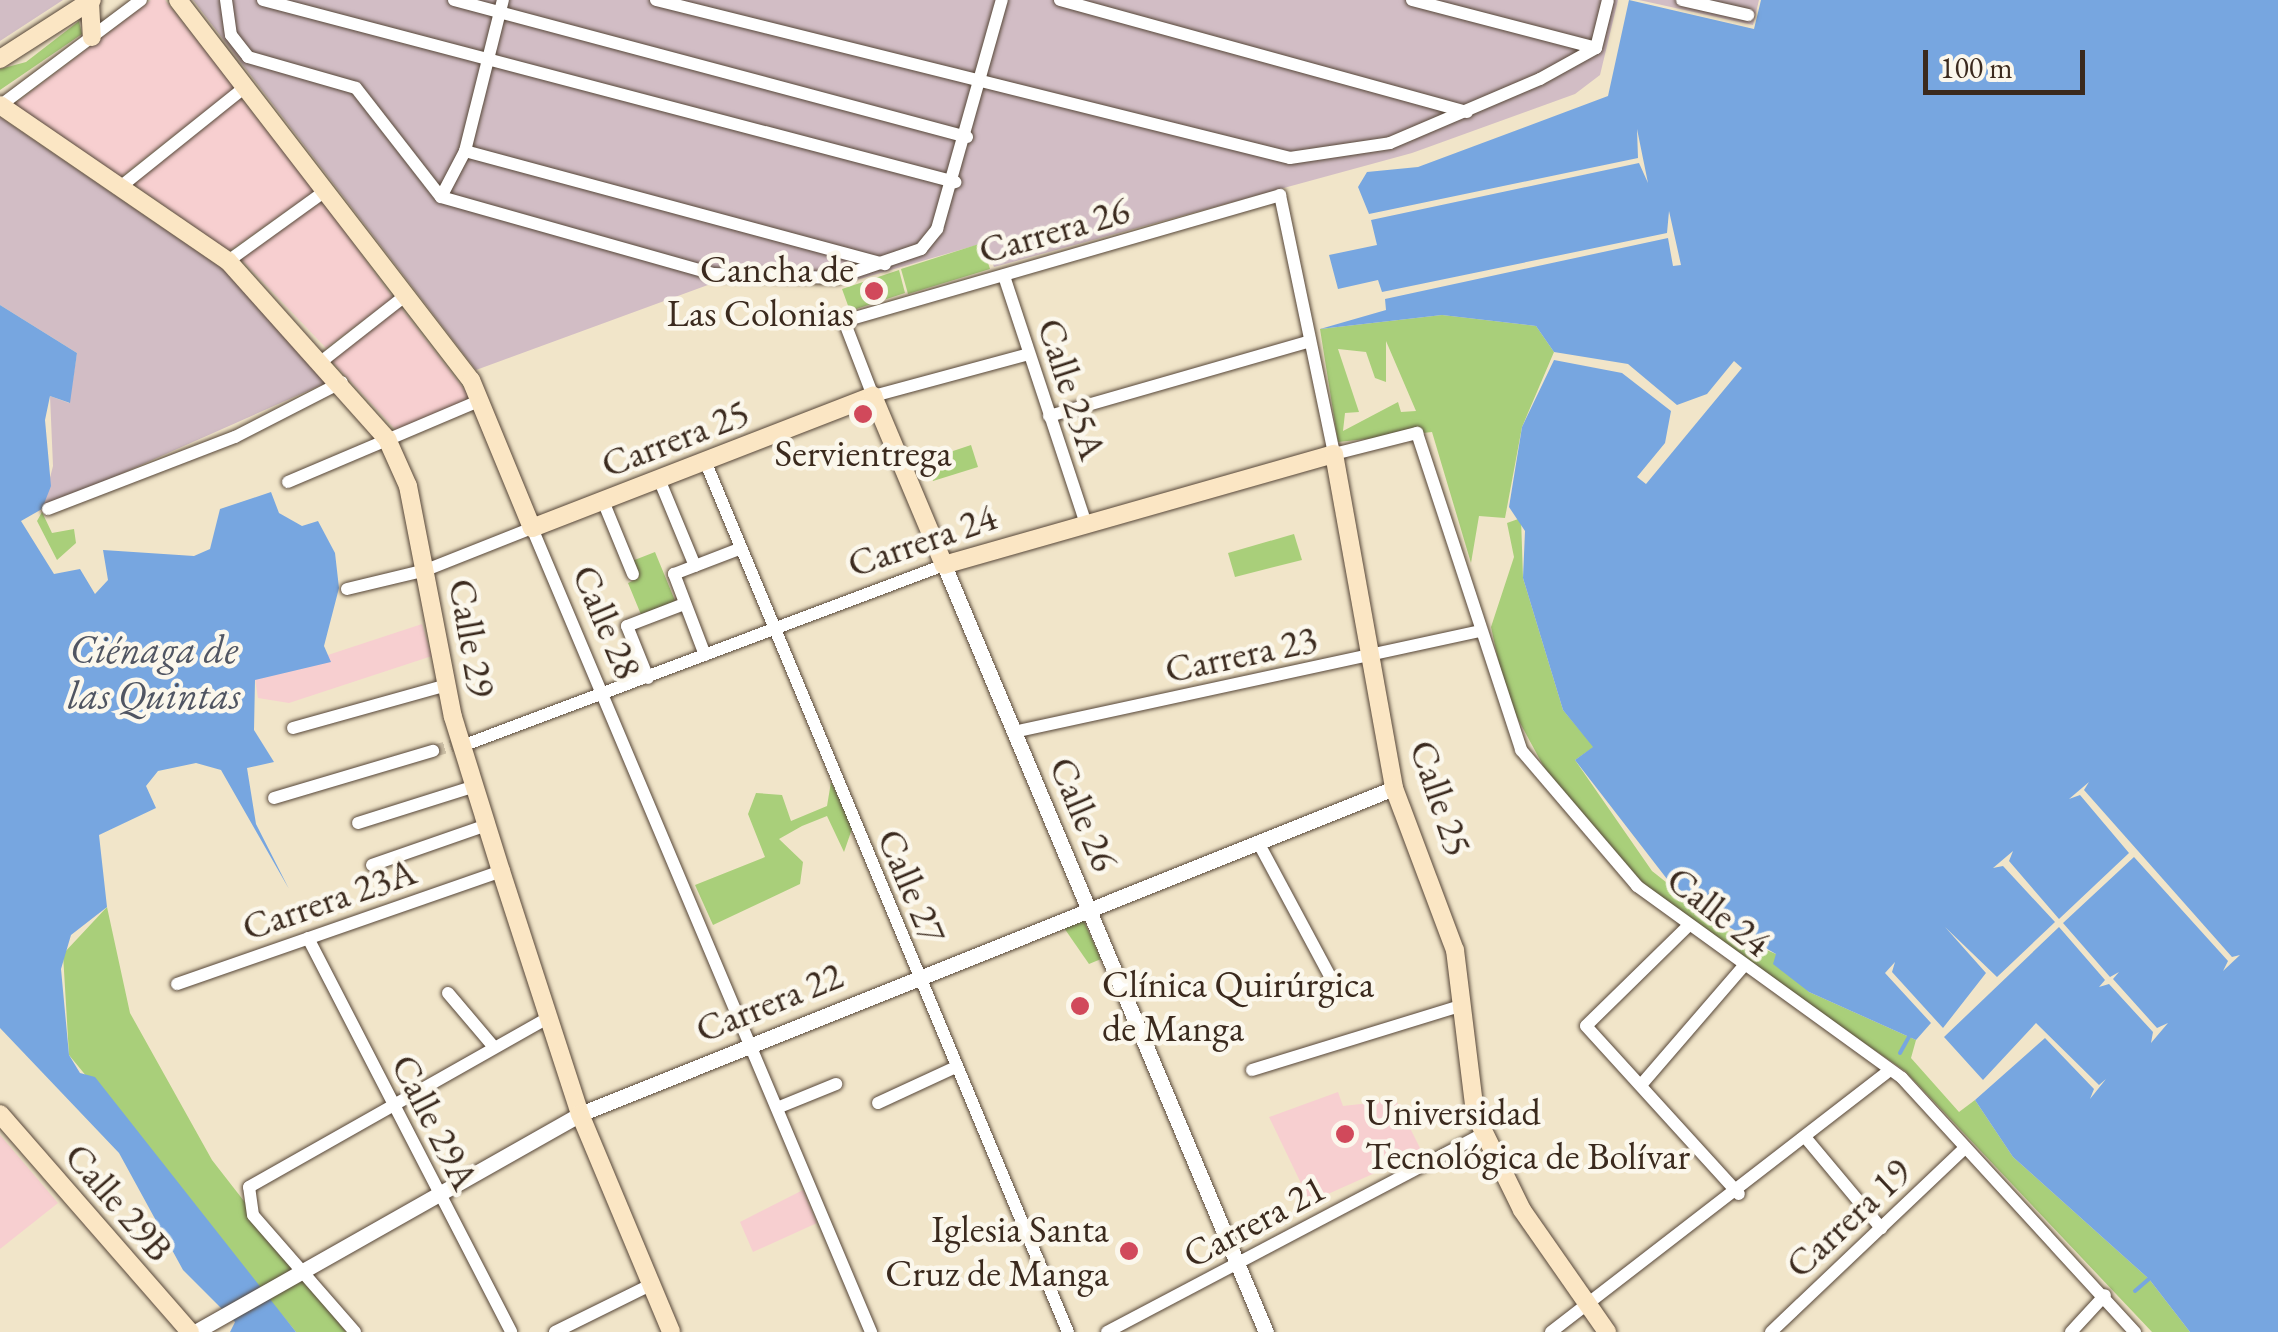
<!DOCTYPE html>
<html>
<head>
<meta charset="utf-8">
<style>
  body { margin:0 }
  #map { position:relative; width:2278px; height:1332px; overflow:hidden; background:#f1e5c9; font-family:"EB Garamond",serif }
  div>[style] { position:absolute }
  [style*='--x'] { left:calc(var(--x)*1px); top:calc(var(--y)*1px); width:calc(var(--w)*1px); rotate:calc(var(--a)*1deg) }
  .built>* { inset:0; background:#f7cfd0 }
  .industrial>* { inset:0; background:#d2bdc5 }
  .green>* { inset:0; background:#a9cf7a }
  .water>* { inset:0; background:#77a6e0 }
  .stream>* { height:4px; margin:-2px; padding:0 2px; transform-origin:2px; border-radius:2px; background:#77a6e0 }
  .minor-tunnel>* { height:12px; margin-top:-6px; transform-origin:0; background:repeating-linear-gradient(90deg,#cdc0a7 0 12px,transparent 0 18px) }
  .roads { filter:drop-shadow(0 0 2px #564638) drop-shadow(0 0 2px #564638) }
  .minor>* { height:12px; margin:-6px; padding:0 6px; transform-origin:6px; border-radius:6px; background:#fff }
  .tertiary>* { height:15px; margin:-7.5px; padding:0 7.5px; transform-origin:7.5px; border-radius:7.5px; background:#fff }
  .secondary>* { height:18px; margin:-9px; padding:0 9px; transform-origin:9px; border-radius:9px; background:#fbe6c4 }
  .dots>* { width:28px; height:28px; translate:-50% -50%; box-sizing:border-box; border:5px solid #fbf7ec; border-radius:50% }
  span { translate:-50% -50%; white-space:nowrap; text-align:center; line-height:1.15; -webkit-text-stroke:9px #fbf7ec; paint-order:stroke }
  .street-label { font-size:38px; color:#3b2a1e }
  .poi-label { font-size:38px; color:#3b2a1e }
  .right { translate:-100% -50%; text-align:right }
  .left { translate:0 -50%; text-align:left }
  .water-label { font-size:40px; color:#505562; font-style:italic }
  .scale { position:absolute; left:1923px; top:50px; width:162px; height:45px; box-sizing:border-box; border:5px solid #3b2a1e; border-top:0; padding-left:12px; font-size:30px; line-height:35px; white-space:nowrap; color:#3b2a1e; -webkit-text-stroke:8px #fbf7ec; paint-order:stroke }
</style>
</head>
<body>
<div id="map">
  <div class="built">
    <i style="clip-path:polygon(151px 0,165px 0,235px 88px,118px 179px,13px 105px)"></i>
    <i style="clip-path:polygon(240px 97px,315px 191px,229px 251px,130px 182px)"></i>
    <i style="clip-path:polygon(321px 199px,393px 298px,326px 348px,241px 259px)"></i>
    <i style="clip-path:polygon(398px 304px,471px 398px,396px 430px,329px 358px)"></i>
    <i style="clip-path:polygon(422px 624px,432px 656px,289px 703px,258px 698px,255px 679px)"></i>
    <i style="clip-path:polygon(1338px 1092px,1343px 1106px,1396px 1100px,1422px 1152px,1310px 1202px,1269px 1117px)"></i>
    <i style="clip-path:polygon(0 1135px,58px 1203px,0 1249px)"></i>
    <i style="clip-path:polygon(803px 1190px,817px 1223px,753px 1252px,740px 1222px)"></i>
  </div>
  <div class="industrial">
    <i style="clip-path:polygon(0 0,63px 0,0 41px)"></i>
    <i style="clip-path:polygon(193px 0,1618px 0,1600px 75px,1575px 94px,1412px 153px,994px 267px,984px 243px,846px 283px,716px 282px,476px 370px)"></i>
    <i style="clip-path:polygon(1639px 0,1759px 0,1753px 25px)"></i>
    <i style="clip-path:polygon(0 117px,223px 269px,328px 382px,42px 509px,53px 466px,50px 396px,69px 403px,77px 353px,0 305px)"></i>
  </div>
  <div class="green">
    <i style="clip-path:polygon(79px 21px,82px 34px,0 90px,0 69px,26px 62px)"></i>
    <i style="clip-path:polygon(982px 243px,990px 269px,908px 294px,901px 269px)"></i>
    <i style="clip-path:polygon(899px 270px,905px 293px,850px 311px,842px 289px)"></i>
    <i style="clip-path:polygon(evenodd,1442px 315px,1536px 326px,1554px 352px,1522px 427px,1505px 518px,1479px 516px,1471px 563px,1432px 432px,1338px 442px,1320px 329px,1442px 315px,1386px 341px,1416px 411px,1401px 412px,1398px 402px,1343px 431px,1345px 413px,1359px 412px,1338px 349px,1366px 352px,1375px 378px,1386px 382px,1386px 341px)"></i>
    <i style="clip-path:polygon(971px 445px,978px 467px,933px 481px,926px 460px)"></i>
    <i style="clip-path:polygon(42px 512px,52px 533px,74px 529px,76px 543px,57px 560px,37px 521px)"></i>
    <i style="clip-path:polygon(1521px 518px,1523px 578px,1563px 710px,1594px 747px,1575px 760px,1652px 871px,1734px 936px,1776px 954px,1809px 992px,1916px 1040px,1911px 1058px,1959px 1112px,1975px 1100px,2013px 1157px,2149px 1279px,2190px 1332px,2152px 1332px,1905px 1071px,1697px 928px,1615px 859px,1551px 780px,1506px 697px,1491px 627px,1514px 557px,1507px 523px)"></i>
    <i style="clip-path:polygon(1294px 534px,1302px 560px,1235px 577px,1228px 553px)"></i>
    <i style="clip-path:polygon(655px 552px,676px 603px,642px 617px,628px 583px,639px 578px,632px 561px)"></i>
    <i style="clip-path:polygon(831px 782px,853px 826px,844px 852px,827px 816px,802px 826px,779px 839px,803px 862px,800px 884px,713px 925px,695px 885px,765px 857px,748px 814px,756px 793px,782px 795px,791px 821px,827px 806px)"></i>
    <i style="clip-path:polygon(107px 907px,130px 1013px,212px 1160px,346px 1332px,296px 1332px,69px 1055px,63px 954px)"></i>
    <i style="clip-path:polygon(1082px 917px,1101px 959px,1089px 964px,1062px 925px)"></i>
  </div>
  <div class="water">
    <i style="clip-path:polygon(1629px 0,1754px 29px,1761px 0,2278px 0,2278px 1332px,2190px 1332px,2149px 1279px,2013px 1157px,1975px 1100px,2045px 1038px,2094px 1089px,2090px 1099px,2106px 1079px,2099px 1085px,2036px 1023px,1983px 1080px,1944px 1037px,2059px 927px,2105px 980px,2099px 987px,2109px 984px,2153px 1032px,2151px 1043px,2168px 1023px,2157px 1028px,2113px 979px,2119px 972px,2110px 977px,2063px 923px,2134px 857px,2228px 961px,2223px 971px,2240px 955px,2232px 957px,2084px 790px,2089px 782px,2069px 799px,2080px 795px,2129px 853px,2059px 919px,2009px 861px,2013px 851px,1993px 868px,2003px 866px,2055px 922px,1997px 977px,1945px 927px,1986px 973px,1943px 1028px,1892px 972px,1895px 962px,1885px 973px,1931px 1023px,1916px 1040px,1809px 992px,1773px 964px,1776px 954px,1684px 901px,1575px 760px,1593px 747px,1563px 710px,1523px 578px,1525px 531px,1509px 507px,1522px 427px,1554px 360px,1622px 373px,1671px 411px,1665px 443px,1637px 477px,1646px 484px,1742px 368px,1734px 361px,1707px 394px,1677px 405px,1628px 364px,1554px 352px,1536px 326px,1442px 315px,1320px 329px,1386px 310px,1385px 299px,1668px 238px,1673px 266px,1681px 265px,1669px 211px,1667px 233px,1382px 292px,1378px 280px,1338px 289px,1329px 255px,1377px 245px,1371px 220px,1639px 163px,1648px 183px,1637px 129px,1638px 158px,1369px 214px,1358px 187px,1367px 172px,1418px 167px,1608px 96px)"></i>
    <i style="clip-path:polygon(0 305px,77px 353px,70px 403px,50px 396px,45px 420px,51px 486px,42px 509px,21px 521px,54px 574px,80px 569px,95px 594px,108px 580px,103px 550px,194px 556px,210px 549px,220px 509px,271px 492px,279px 513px,302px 526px,318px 521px,335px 553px,339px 588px,324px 646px,331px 662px,255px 680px,254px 730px,274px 762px,247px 768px,256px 824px,289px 889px,221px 770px,196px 763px,158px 771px,146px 786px,156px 808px,99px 835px,107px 907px,71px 935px,61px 969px,69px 1055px,80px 1073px,95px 1077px,296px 1332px,230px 1332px,235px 1322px,183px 1270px,119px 1153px,0 1028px)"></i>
  </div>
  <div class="stream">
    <i style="--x:1900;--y:1053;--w:21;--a:-61"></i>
    <i style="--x:2135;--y:1291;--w:18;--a:-41"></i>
  </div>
  <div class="minor-tunnel">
    <i style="--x:433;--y:751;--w:20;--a:-15"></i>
  </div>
  <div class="roads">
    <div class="minor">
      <i style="--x:226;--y:0;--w:35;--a:82"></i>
      <i style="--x:231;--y:35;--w:28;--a:52"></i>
      <i style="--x:248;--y:57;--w:112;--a:16"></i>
      <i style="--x:356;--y:88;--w:138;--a:52.1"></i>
      <i style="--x:441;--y:197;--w:284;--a:15.8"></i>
      <i style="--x:714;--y:274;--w:122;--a:1.9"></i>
      <i style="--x:836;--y:278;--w:90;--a:-18.8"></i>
      <i style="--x:921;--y:249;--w:26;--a:-51"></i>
      <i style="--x:937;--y:229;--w:238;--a:-74.2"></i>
      <i style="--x:263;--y:0;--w:716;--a:14.74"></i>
      <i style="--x:454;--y:0;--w:531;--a:14.95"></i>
      <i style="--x:656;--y:0;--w:653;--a:13.99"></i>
      <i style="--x:1290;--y:158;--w:101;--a:-8.5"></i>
      <i style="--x:1390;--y:143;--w:163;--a:-23.1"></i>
      <i style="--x:1540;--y:79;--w:64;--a:-29"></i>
      <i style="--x:1596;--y:48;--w:49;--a:-76"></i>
      <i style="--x:1060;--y:0;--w:422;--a:15.4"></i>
      <i style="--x:1412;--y:0;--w:190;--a:14.6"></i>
      <i style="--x:1682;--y:0;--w:68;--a:12.8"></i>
      <i style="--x:1;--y:105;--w:175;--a:-36.9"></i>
      <i style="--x:465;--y:151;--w:435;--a:15.1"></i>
      <i style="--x:119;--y:188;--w:161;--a:-38.7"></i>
      <i style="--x:441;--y:197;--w:52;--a:-62.4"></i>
      <i style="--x:465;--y:151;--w:156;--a:-75.9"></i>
      <i style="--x:228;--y:261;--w:120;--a:-35.8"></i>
      <i style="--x:1004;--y:276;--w:258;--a:71.7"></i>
      <i style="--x:1029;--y:354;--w:162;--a:164.9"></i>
      <i style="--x:873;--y:396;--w:80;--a:-111.1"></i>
      <i style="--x:844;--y:321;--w:454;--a:-16.1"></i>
      <i style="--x:1280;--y:195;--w:265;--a:78.2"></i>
      <i style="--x:1334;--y:454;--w:86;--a:-14.2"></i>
      <i style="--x:1417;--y:433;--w:334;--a:71.8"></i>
      <i style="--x:1521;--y:750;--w:179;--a:49.5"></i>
      <i style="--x:1637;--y:886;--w:327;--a:35.9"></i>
      <i style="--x:1902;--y:1078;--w:345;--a:47.5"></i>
      <i style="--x:322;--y:361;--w:105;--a:-38.1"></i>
      <i style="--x:1049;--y:416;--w:268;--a:-16"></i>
      <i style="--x:705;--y:461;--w:944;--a:67.38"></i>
      <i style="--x:659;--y:479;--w:94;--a:67.5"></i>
      <i style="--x:288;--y:482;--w:207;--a:-23"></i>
      <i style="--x:603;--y:501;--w:79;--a:67.7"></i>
      <i style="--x:48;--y:509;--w:200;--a:-21.1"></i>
      <i style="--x:235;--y:437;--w:120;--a:-27.2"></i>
      <i style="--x:347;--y:589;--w:81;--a:-13.5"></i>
      <i style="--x:426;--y:570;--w:114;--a:-21.6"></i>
      <i style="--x:532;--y:528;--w:873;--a:67.14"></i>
      <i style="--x:705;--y:655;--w:87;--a:-110.9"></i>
      <i style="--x:674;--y:574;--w:70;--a:-21"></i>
      <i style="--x:648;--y:678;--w:56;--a:-112"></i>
      <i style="--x:627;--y:626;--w:61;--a:-21.1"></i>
      <i style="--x:293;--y:728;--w:160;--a:-15.6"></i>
      <i style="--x:1013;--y:732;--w:479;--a:-12.2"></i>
      <i style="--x:462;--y:746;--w:515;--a:-20.58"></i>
      <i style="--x:274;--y:798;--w:166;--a:-16.5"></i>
      <i style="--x:358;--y:823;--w:123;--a:-17.5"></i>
      <i style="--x:1258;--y:842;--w:154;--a:61.8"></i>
      <i style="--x:372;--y:865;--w:122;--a:-19.2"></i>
      <i style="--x:1687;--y:927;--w:141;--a:135.6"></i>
      <i style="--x:1586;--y:1026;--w:227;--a:47.7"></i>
      <i style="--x:308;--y:938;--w:443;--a:62.7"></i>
      <i style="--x:177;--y:984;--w:343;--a:-19.2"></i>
      <i style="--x:448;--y:993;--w:70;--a:49.7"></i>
      <i style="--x:1252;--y:1070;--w:218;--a:-17.1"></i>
      <i style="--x:1641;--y:1085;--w:155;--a:-49.2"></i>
      <i style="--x:878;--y:1103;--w:86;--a:-24.8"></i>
      <i style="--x:777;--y:1108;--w:64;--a:-22.1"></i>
      <i style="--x:1805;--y:1137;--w:119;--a:50.1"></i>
      <i style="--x:355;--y:1332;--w:155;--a:-131.1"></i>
      <i style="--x:253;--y:1215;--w:28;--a:-98"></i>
      <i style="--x:249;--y:1187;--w:345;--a:-29.5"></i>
      <i style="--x:555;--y:1332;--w:106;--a:-26.3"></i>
      <i style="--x:1107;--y:1332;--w:424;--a:-27.8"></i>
      <i style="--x:1551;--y:1332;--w:428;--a:-37.7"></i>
      <i style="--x:1771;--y:1332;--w:267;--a:-43.5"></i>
      <i style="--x:2071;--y:1332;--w:50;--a:-47.4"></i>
    </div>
    <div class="tertiary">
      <i style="--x:944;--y:565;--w:832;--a:67.23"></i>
      <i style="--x:195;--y:1332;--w:442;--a:-29.5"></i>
      <i style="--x:580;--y:1114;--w:877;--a:-21.83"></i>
    </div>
    <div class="secondary">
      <i style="--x:178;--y:0;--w:480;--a:52.4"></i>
      <i style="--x:471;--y:380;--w:160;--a:67.6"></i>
      <i style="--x:532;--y:528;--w:366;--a:-21.2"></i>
      <i style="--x:873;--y:396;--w:183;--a:67.2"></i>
      <i style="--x:944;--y:565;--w:405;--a:-15.9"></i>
      <i style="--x:1334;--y:454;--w:339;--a:79.8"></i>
      <i style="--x:1394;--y:788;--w:173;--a:69.4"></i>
      <i style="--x:1455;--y:950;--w:165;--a:83"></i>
      <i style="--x:1475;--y:1114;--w:107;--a:63.9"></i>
      <i style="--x:1522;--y:1210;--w:149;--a:55.1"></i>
      <i style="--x:90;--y:2;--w:35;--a:87"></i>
      <i style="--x:0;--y:59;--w:109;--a:-32.7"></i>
      <i style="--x:0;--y:105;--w:276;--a:34.4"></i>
      <i style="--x:228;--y:261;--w:239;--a:48.2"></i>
      <i style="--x:387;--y:439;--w:51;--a:65.9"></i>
      <i style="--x:408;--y:486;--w:235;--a:79"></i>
      <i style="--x:453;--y:717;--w:161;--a:72.7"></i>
      <i style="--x:501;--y:871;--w:256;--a:72"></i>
      <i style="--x:580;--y:1114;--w:236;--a:67.3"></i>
      <i style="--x:0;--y:1114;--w:289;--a:48.9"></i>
    </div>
  </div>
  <div class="dots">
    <i style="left:874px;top:291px;background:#d1495b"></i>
    <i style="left:863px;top:414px;background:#d1495b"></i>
    <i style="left:1080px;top:1006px;background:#d1495b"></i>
    <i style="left:1345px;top:1134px;background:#d1495b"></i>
    <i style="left:1129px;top:1251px;background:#d1495b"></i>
  </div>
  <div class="street-label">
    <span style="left:1054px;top:230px;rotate:-16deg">Carrera 26</span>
    <span style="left:1072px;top:389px;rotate:72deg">Calle 25A</span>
    <span style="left:675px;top:438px;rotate:-21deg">Carrera 25</span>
    <span style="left:922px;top:540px;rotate:-19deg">Carrera 24</span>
    <span style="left:607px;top:622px;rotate:67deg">Calle 28</span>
    <span style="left:472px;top:638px;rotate:80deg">Calle 29</span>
    <span style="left:1241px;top:654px;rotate:-12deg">Carrera 23</span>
    <span style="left:1441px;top:798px;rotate:71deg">Calle 25</span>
    <span style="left:1084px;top:814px;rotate:67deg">Calle 26</span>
    <span style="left:912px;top:886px;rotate:67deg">Calle 27</span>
    <span style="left:329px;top:899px;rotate:-19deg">Carrera 23A</span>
    <span style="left:1719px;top:911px;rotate:38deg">Calle 24</span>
    <span style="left:769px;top:1002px;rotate:-22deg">Carrera 22</span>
    <span style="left:435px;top:1122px;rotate:63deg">Calle 29A</span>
    <span style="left:119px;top:1202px;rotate:49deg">Calle 29B</span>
    <span style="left:1848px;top:1218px;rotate:-43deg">Carrera 19</span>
    <span style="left:1254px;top:1221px;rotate:-28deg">Carrera 21</span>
  </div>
  <div class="poi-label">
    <span class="right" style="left:854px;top:291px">Cancha de<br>Las Colonias</span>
    <span style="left:863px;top:453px">Servientrega</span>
    <span class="left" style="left:1102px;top:1006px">Clínica Quirúrgica<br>de Manga</span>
    <span class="left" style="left:1365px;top:1134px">Universidad<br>Tecnológica de Bolívar</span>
    <span class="right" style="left:1109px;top:1251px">Iglesia Santa<br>Cruz de Manga</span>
  </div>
  <div class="water-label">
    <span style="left:154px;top:672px">Ciénaga de<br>las Quintas</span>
  </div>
  <div class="scale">100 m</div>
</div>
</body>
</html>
